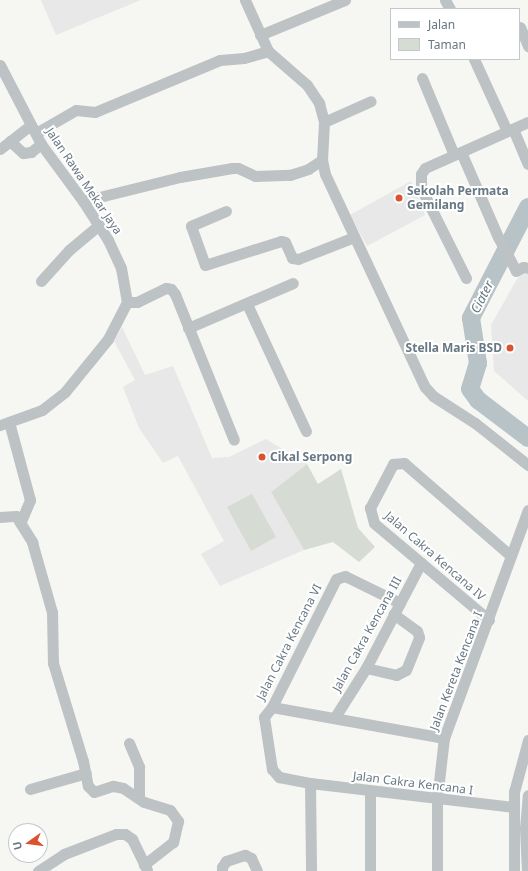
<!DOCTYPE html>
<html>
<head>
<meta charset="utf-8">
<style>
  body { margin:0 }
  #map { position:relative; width:528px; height:871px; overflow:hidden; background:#f6f6f3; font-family:"Noto Sans",sans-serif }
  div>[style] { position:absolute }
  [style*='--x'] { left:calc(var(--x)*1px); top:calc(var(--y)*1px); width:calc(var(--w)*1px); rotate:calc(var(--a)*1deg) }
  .built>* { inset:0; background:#e7e8e7 }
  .green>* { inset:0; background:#d6dbd3 }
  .river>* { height:18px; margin:-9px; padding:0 9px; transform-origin:9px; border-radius:9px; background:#b7c3c7 }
  .minor>* { height:11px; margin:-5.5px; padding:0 5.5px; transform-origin:5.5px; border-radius:5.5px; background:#bdc2c5 }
  .dots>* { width:11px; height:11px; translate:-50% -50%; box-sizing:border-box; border:2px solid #fff; border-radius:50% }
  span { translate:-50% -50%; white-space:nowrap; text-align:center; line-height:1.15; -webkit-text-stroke:4px #fff; paint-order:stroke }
  .street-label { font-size:12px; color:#677783 }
  .poi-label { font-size:12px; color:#677783; font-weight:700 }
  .left { translate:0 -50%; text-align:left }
  .right { translate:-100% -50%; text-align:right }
  .water-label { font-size:13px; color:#63787f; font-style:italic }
  .legend { position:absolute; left:390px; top:8px; width:130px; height:52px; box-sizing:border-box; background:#fff; border:1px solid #c2c9cd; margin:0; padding:5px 7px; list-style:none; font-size:12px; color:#677783 }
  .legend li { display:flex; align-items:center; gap:8px; height:20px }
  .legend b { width:20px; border:1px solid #c2c9cd }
  .north { position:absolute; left:8px; top:823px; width:40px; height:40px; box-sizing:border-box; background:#fff; border:1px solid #c2c9cd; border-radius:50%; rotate:256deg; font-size:11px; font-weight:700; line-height:16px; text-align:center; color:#677783 }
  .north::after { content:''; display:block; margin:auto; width:14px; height:18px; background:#d95331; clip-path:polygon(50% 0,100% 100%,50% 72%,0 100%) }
</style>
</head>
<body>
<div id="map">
  <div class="built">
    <i style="clip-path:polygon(41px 0,141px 0,56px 35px)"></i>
    <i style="clip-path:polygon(411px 181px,425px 215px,367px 246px,350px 215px)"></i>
    <i style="clip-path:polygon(523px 274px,528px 274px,528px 401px,494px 371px,491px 325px,517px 279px)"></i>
    <i style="clip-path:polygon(122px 327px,145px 375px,173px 366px,212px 458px,229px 457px,266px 439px,307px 464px,271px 492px,304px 550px,220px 586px,201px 554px,224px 541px,178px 456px,163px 463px,139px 428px,123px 387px,135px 380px,114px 341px)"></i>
  </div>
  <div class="green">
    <i style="clip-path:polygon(307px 464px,318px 484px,341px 469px,358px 528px,375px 547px,359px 562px,333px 542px,304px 550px,271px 492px)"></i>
    <i style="clip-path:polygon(252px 494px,276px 537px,251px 551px,227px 507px)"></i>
  </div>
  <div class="river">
    <i style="--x:528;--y:207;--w:125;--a:117.2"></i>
    <i style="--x:471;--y:318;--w:46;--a:81.2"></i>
    <i style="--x:478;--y:363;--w:27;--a:107"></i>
    <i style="--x:470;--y:389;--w:14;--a:54"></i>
    <i style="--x:478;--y:400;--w:63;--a:37.2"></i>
  </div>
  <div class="minor">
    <i style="--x:245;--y:0;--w:56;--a:65.7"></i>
    <i style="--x:268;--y:51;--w:52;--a:41.1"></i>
    <i style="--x:307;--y:85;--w:22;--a:56"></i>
    <i style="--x:319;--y:103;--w:20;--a:75"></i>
    <i style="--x:324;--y:122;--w:38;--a:93"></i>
    <i style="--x:322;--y:160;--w:14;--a:78"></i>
    <i style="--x:325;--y:174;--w:235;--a:64.9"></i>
    <i style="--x:425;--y:387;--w:12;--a:48"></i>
    <i style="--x:433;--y:396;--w:50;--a:32.7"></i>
    <i style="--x:475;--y:423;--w:68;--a:38.4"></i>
    <i style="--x:445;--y:0;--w:10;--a:61"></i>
    <i style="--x:520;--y:27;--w:21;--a:67"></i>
    <i style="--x:260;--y:35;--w:92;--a:-22.4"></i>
    <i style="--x:474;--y:59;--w:79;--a:65.4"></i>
    <i style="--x:0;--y:65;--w:89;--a:62.6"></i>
    <i style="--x:41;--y:144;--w:71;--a:53.6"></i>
    <i style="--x:83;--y:201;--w:46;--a:57.3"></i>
    <i style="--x:108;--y:240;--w:31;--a:65"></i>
    <i style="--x:121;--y:268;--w:35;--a:80"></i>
    <i style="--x:127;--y:302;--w:42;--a:117.2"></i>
    <i style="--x:108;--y:339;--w:68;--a:129.1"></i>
    <i style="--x:65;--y:392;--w:29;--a:142"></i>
    <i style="--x:42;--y:410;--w:45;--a:160.3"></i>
    <i style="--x:422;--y:78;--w:83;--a:67.4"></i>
    <i style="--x:324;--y:122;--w:51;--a:-24.1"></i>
    <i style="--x:513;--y:129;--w:38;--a:67"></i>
    <i style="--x:36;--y:133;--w:46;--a:-29.9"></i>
    <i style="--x:76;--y:110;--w:19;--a:6"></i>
    <i style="--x:95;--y:112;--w:135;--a:-22.6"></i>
    <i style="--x:220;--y:60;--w:24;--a:-5"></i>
    <i style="--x:244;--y:58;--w:25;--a:-16"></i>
    <i style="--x:10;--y:141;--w:18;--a:43"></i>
    <i style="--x:23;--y:153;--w:8;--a:-7"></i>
    <i style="--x:31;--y:152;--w:13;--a:-39"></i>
    <i style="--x:0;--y:149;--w:39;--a:-38"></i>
    <i style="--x:461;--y:152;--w:93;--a:66.5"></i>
    <i style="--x:498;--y:237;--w:38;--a:62"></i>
    <i style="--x:516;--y:271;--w:8;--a:-30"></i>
    <i style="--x:523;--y:267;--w:5;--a:11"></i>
    <i style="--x:83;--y:201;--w:100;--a:-13.9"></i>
    <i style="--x:180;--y:177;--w:53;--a:-9.8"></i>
    <i style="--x:232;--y:168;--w:6;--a:0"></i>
    <i style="--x:238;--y:168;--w:19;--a:25"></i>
    <i style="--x:255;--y:176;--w:35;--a:-2"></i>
    <i style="--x:290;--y:175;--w:19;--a:-18"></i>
    <i style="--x:308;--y:169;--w:17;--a:-33"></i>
    <i style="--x:226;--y:211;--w:38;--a:157"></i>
    <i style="--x:191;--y:226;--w:41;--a:70.3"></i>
    <i style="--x:205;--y:265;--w:80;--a:-17.5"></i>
    <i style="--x:281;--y:241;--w:4;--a:14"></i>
    <i style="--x:285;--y:242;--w:17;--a:66"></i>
    <i style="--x:292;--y:258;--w:6;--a:9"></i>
    <i style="--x:298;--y:259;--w:60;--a:-21.4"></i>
    <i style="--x:466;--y:278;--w:101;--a:-116.6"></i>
    <i style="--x:421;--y:188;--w:14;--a:-90"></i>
    <i style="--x:421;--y:174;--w:7;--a:-56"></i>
    <i style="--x:425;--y:168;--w:113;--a:-24.1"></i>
    <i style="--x:41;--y:281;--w:42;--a:-47.9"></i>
    <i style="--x:69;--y:250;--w:39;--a:-40"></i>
    <i style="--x:127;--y:302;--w:10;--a:0"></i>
    <i style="--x:137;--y:302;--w:32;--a:-26"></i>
    <i style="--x:166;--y:288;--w:5;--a:11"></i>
    <i style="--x:171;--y:289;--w:6;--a:51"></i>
    <i style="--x:175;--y:294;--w:157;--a:68"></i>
    <i style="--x:247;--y:304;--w:140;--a:65.1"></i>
    <i style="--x:188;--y:328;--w:114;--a:-23.2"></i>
    <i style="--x:9;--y:422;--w:81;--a:74.9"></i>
    <i style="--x:30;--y:500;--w:25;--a:113"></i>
    <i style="--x:0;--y:517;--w:16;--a:-4"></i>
    <i style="--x:16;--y:516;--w:31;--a:58"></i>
    <i style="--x:32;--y:542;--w:73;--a:74.1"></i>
    <i style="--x:52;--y:612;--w:51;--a:88.9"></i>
    <i style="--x:53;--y:663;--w:102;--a:73"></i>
    <i style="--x:83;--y:761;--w:25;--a:79"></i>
    <i style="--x:88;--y:786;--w:8;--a:45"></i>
    <i style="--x:94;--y:792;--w:20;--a:-18"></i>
    <i style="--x:113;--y:786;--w:10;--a:11"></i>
    <i style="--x:123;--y:788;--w:25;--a:34"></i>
    <i style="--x:144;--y:802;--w:27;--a:17"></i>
    <i style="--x:170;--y:810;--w:14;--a:54"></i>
    <i style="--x:178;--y:821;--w:22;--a:103"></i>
    <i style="--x:173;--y:842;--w:37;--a:142"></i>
    <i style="--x:400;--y:603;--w:61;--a:-153.9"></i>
    <i style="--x:345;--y:576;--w:9;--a:162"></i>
    <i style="--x:336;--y:579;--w:143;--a:116.6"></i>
    <i style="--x:272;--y:707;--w:13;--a:129"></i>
    <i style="--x:264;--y:717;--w:53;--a:81.3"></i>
    <i style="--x:272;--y:769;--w:11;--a:49"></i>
    <i style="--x:279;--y:777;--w:32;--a:11"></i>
    <i style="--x:310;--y:783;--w:204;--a:6.7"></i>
    <i style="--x:489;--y:620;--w:150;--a:-139.9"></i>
    <i style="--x:374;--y:523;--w:16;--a:-105"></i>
    <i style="--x:370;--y:508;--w:50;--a:-62.4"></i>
    <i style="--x:393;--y:464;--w:11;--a:-5"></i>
    <i style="--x:404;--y:463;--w:140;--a:41"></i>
    <i style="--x:366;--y:668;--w:31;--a:13"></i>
    <i style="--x:396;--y:675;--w:11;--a:-27"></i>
    <i style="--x:406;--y:670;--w:35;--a:-68"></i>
    <i style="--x:419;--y:637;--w:6;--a:-108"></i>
    <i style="--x:417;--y:631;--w:29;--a:-144"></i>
    <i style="--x:272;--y:707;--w:175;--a:10.2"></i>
    <i style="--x:335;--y:717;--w:58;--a:-57.7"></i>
    <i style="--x:366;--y:668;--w:119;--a:-62.4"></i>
    <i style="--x:129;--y:743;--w:26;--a:67"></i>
    <i style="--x:139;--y:767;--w:30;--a:90"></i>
    <i style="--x:310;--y:783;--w:88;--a:89.3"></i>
    <i style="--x:30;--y:789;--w:58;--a:-15.9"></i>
    <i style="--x:38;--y:871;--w:31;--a:-33"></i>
    <i style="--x:64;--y:854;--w:56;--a:-21"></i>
    <i style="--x:116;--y:834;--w:9;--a:0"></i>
    <i style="--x:125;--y:834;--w:9;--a:36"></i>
    <i style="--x:132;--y:839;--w:34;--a:64"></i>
    <i style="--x:222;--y:871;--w:4;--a:-90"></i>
    <i style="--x:222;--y:867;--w:7;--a:-56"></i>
    <i style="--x:226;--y:861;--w:20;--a:-18"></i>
    <i style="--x:245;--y:855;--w:7;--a:27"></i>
    <i style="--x:251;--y:858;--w:14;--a:65"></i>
    <i style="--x:370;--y:871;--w:80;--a:-90"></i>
    <i style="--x:437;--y:871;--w:72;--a:-90"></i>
    <i style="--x:437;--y:799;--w:61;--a:-83.5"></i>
    <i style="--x:444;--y:738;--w:243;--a:-69.8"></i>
    <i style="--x:514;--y:871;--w:79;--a:-90"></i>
    <i style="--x:514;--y:792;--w:54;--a:-74.9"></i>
    <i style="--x:527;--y:871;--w:43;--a:-92.7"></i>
    <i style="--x:525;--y:828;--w:33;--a:-85"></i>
  </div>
  <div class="dots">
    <i style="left:399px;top:198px;background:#d95331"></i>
    <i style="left:510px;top:348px;background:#d95331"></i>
    <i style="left:262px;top:457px;background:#d95331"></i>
  </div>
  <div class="street-label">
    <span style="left:84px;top:181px;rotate:56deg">Jalan Rawa Mekar Jaya</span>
    <span style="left:435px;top:556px;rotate:41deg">Jalan Cakra Kencana IV</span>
    <span style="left:367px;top:634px;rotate:-61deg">Jalan Cakra Kencana III</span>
    <span style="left:289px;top:642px;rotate:-63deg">Jalan Cakra Kencana VI</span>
    <span style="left:456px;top:671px;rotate:-69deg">Jalan Kereta Kencana I</span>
    <span style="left:413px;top:783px;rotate:7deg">Jalan Cakra Kencana I</span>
  </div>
  <div class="poi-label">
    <span class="left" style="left:407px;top:198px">Sekolah Permata<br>Gemilang</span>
    <span class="right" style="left:502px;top:348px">Stella Maris BSD</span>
    <span class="left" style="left:270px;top:457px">Cikal Serpong</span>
  </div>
  <div class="water-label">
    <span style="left:482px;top:297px;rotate:-63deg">Ciater</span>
  </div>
  <ul class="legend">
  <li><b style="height:5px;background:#bdc2c5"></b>Jalan</li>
  <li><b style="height:11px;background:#d6dbd3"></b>Taman</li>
  </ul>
  <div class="north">U</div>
</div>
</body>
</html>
